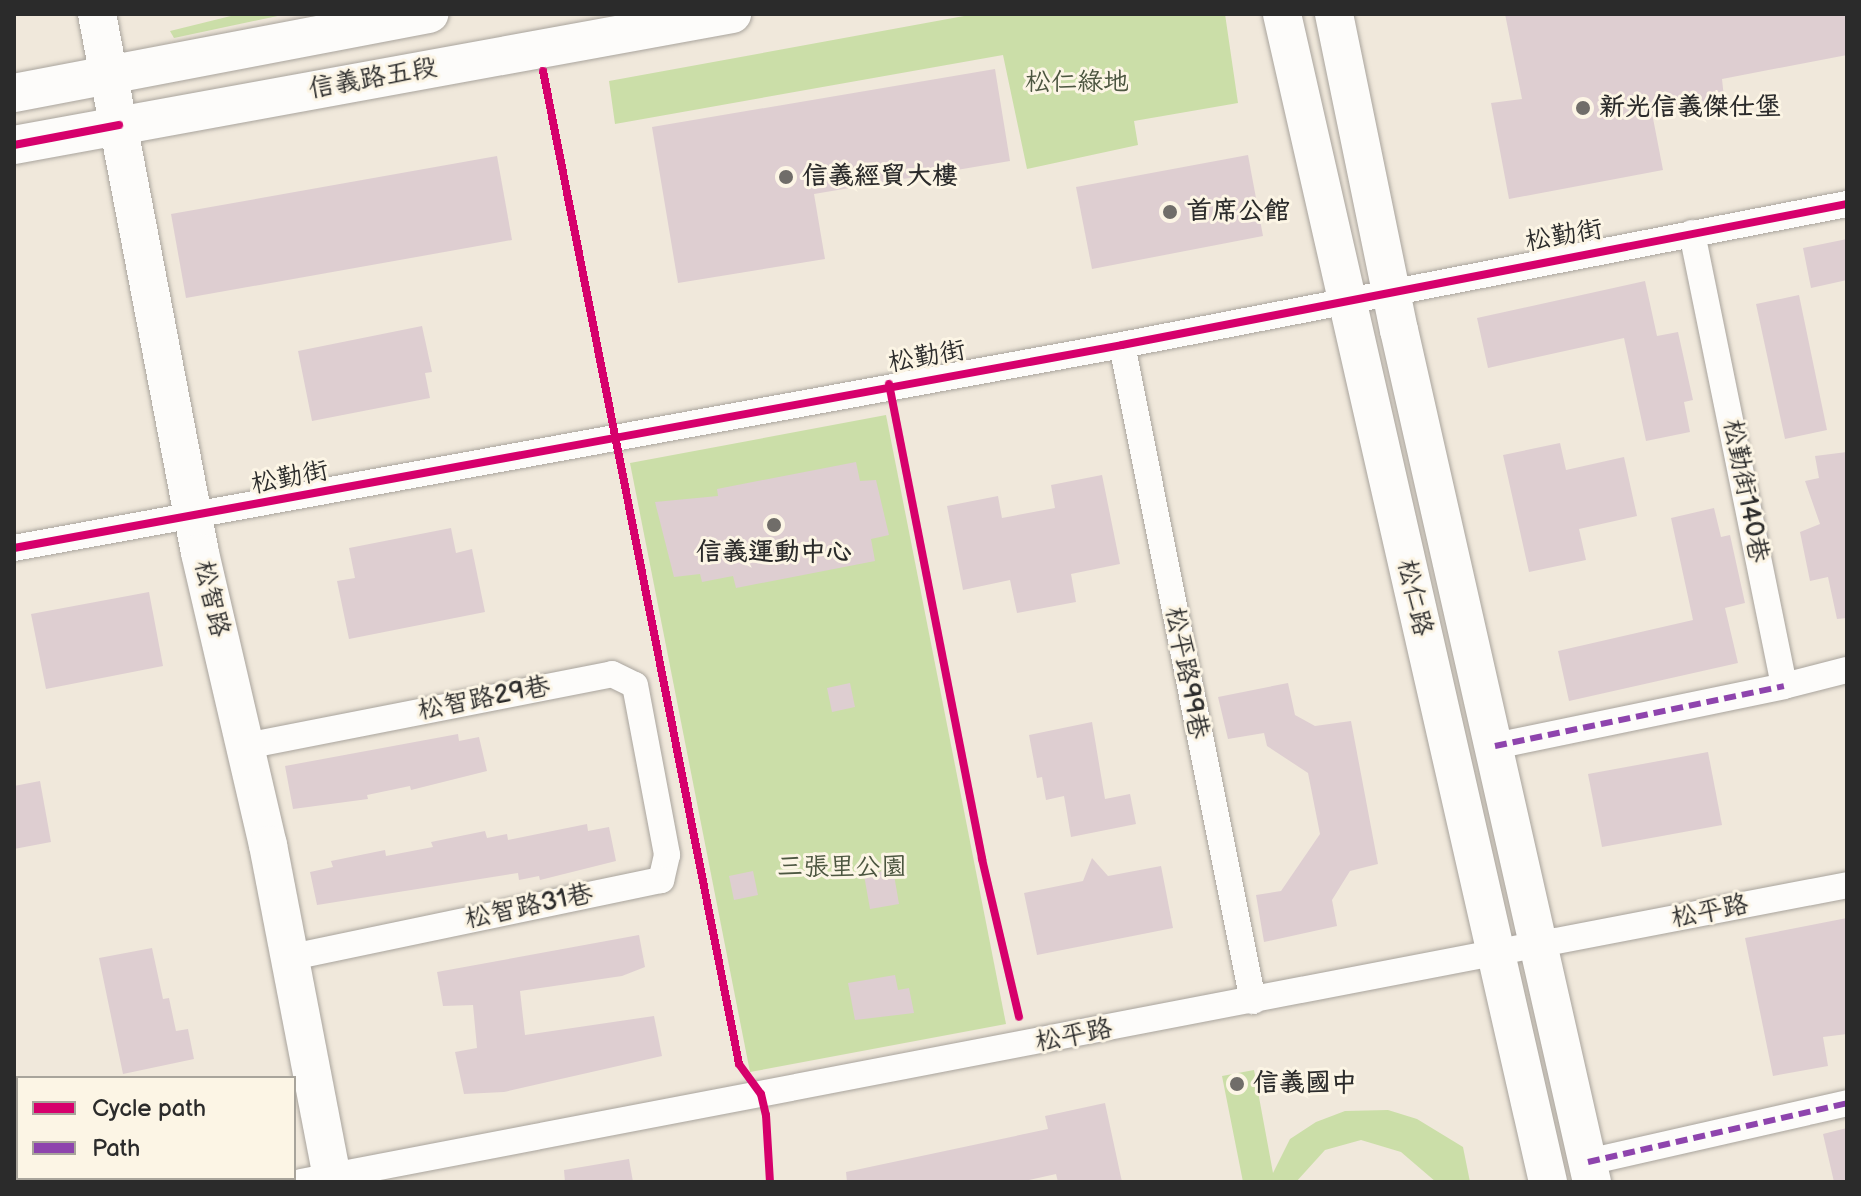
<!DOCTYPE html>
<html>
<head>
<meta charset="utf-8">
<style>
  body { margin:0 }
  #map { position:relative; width:1861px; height:1196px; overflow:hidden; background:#f0e8db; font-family:"Balsamiq Sans","LXGW WenKai TC",sans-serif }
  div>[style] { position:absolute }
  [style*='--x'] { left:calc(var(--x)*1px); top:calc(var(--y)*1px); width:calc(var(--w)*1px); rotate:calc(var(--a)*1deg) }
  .green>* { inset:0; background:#cbdea8 }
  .building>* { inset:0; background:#deced1 }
  .roads { filter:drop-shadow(0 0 2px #a9a49d) drop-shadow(0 0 2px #a9a49d) }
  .street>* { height:26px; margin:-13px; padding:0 13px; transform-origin:13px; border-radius:13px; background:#fdfcfa }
  .secondary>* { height:38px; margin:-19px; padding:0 19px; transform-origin:19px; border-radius:19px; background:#fdfcfa }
  .quiet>* { height:6px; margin-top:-3px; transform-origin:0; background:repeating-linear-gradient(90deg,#8e44ad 0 12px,transparent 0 18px) }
  .cycleway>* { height:8px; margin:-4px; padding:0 4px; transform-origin:4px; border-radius:4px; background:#d6006c }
  .dots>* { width:22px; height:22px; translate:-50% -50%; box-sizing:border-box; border:4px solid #fcf5e5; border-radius:50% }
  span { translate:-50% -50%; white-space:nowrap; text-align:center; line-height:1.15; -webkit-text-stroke:6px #fcf5e5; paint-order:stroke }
  .street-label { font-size:26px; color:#2b2b2b }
  .park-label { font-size:26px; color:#4c5640 }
  .poi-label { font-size:26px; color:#2b2b2b; font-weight:700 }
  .left { translate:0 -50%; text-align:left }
  .frame { position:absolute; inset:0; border:16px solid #2b2b2b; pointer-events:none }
  .legend { position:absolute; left:16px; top:1076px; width:280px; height:104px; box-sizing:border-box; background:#fcf5e5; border:2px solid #a8a49b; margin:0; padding:10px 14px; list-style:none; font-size:24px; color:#2b2b2b }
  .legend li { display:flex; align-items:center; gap:16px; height:40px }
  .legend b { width:40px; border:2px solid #a8a49b }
</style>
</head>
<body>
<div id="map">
  <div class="green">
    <i style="clip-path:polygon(239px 14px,287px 14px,174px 38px,170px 31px)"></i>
    <i style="clip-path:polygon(975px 14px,1225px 14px,1238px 103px,1134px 121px,1138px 145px,1027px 169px,1003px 55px,615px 124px,609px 81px)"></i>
    <i style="clip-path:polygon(886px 415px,1006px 1024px,750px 1072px,630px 463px)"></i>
    <i style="clip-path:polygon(1254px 1070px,1273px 1173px,1290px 1139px,1316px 1122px,1345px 1111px,1388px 1110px,1417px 1119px,1463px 1147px,1470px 1182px,1436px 1182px,1401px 1152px,1361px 1140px,1325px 1150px,1296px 1182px,1243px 1182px,1222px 1076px)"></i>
  </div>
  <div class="building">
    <i style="clip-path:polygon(1505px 14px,1847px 14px,1847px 55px,1722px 79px,1724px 98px,1652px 113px,1663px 170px,1509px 199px,1491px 103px,1522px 99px)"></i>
    <i style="clip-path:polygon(995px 69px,1010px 161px,814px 194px,825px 259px,678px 283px,652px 127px)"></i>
    <i style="clip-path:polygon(1248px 155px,1263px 236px,1092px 269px,1076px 187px)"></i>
    <i style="clip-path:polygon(497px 156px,512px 240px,186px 298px,171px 214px)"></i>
    <i style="clip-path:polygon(1847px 239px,1847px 280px,1811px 288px,1803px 248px)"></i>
    <i style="clip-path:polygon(1645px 281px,1657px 336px,1678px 332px,1693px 400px,1684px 402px,1690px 432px,1646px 441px,1624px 338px,1488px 368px,1477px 318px)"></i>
    <i style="clip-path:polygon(1799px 295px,1827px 430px,1785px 439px,1756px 304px)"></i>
    <i style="clip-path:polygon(422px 326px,432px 372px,425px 373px,430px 398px,312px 421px,298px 351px)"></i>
    <i style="clip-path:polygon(1560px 443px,1566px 470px,1624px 457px,1637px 516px,1579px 529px,1586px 560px,1529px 572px,1503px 455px)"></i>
    <i style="clip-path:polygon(1847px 452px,1847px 618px,1837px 619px,1828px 577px,1810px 581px,1800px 532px,1820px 524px,1805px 481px,1819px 478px,1815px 456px)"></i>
    <i style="clip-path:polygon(856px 462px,860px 481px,876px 480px,889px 535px,871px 539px,875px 561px,736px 588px,733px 576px,702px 582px,700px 574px,674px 577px,655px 502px,718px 496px,717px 489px)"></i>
    <i style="clip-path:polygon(1102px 475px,1120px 564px,1071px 574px,1076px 602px,1017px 613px,1010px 580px,963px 590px,947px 506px,998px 496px,1002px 518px,1055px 508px,1051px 485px)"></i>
    <i style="clip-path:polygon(1714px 508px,1721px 537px,1730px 535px,1745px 603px,1725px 608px,1738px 663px,1569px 701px,1558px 651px,1693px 620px,1671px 518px)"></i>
    <i style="clip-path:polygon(451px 528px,456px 553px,472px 549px,485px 612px,349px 639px,337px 581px,355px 578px,349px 548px)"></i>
    <i style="clip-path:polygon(149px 592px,163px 666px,46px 689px,31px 614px)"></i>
    <i style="clip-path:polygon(850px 683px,855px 707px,832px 712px,827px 688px)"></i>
    <i style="clip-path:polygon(1288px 683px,1295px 715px,1315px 726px,1351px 721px,1378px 864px,1350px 871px,1332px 900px,1337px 926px,1264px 942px,1256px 895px,1281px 891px,1320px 834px,1308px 773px,1267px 746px,1264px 733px,1228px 739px,1218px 697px)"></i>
    <i style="clip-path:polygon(1092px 722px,1105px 799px,1130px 794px,1136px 824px,1071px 837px,1064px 796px,1046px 800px,1042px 777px,1037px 778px,1029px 735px)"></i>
    <i style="clip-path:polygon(458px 734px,459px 741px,479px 737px,487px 771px,411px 790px,410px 786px,367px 795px,368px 799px,293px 809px,285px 766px)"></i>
    <i style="clip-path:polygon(1708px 752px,1722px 825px,1602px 847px,1588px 774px)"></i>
    <i style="clip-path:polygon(40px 781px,51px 842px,14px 849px,14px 786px)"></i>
    <i style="clip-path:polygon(587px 824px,588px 831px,609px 827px,616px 861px,540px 880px,539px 876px,519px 880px,518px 873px,317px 905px,310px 872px,333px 867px,331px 861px,385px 850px,386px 856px,433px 847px,431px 842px,485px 831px,487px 838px,507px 834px,508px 840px)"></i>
    <i style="clip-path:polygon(1092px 858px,1108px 876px,1161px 866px,1173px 928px,1037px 955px,1024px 893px,1083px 881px)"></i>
    <i style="clip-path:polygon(893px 869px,899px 904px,870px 909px,864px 875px)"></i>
    <i style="clip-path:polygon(753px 871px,758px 895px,734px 900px,729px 876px)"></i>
    <i style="clip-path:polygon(1847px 918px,1847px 1034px,1823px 1037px,1828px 1066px,1773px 1076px,1745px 938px)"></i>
    <i style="clip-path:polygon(639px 935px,645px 967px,622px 976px,520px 991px,525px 1035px,654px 1016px,662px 1056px,504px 1092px,464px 1094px,455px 1052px,477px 1048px,473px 1005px,443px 1006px,437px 972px)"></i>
    <i style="clip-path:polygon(152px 948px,163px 999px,169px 998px,176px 1031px,188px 1029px,194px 1059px,123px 1074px,99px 958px)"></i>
    <i style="clip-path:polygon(895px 975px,898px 990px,909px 988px,914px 1013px,855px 1020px,848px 983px)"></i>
    <i style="clip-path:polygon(1105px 1103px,1122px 1182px,1058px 1182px,1056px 1174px,1020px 1182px,847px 1182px,846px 1172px,1048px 1129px,1045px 1116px)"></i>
    <i style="clip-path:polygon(1847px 1128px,1847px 1182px,1834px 1182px,1823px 1134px)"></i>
    <i style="clip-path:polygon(629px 1159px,633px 1182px,565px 1182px,564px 1170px)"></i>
  </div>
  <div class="roads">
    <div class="street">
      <i style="--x:1692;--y:233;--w:462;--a:78.5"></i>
      <i style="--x:1784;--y:686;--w:65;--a:-14.3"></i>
      <i style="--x:1122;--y:345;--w:669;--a:78.71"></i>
      <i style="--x:14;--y:548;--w:1126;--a:-10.38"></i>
      <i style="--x:1122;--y:345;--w:739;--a:-11.01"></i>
      <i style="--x:246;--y:746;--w:373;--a:-11.1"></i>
      <i style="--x:612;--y:674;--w:25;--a:26"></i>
      <i style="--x:635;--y:685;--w:173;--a:79.3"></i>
      <i style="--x:667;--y:855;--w:26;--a:103"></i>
      <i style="--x:661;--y:880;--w:381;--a:168.2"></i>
      <i style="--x:1495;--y:746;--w:295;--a:-11.7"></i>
      <i style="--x:1588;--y:1162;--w:266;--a:-12.8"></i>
      <i style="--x:301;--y:1182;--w:1574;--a:-10.87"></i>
    </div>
    <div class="secondary">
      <i style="--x:97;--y:14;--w:549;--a:79.18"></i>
      <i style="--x:200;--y:553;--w:300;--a:76.9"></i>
      <i style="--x:268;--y:845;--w:343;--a:79.1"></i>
      <i style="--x:1282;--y:14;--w:1198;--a:77.17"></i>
      <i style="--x:1334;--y:14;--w:323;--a:78.4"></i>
      <i style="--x:1399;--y:330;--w:874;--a:77.24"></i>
      <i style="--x:14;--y:93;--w:423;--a:-10.8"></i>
      <i style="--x:14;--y:145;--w:730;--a:-10.34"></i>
    </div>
  </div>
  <div class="quiet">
    <i style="--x:1495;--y:746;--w:295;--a:-11.7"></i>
    <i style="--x:1588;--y:1162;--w:266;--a:-12.8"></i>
  </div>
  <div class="cycleway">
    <i style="--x:543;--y:71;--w:1012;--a:78.83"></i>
    <i style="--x:739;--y:1064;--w:37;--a:54"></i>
    <i style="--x:761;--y:1094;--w:22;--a:77"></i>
    <i style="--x:766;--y:1115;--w:67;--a:86.6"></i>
    <i style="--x:14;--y:145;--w:107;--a:-10.8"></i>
    <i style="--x:889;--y:384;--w:484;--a:78.9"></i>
    <i style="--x:982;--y:859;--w:162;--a:76.8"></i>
    <i style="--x:14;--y:548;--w:1126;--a:-10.38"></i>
    <i style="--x:1122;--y:345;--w:739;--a:-11.01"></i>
  </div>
  <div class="dots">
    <i style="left:1583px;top:108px;background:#706d69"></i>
    <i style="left:786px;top:177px;background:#706d69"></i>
    <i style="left:1170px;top:212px;background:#706d69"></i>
    <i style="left:774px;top:525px;background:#706d69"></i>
    <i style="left:1237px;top:1084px;background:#706d69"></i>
  </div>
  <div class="street-label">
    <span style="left:373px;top:79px;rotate:-10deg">信義路五段</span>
    <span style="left:1564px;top:236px;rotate:-10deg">松勤街</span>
    <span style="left:927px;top:357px;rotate:-10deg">松勤街</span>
    <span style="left:290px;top:478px;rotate:-11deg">松勤街</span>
    <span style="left:1745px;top:491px;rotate:79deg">松勤街140巷</span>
    <span style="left:1414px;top:598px;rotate:77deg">松仁路</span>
    <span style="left:211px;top:599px;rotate:77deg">松智路</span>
    <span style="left:1186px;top:673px;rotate:79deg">松平路99巷</span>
    <span style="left:484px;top:699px;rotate:-11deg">松智路29巷</span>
    <span style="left:529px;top:907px;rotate:-12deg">松智路31巷</span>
    <span style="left:1710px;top:912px;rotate:-11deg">松平路</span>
    <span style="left:1074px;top:1036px;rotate:-11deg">松平路</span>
  </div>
  <div class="park-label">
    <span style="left:1077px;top:83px">松仁綠地</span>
    <span style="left:842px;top:868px">三張里公園</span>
  </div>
  <div class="poi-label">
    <span class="left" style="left:1599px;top:108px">新光信義傑仕堡</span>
    <span class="left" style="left:802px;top:177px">信義經貿大樓</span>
    <span class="left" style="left:1186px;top:212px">首席公館</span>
    <span style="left:774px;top:553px">信義運動中心</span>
    <span class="left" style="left:1253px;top:1084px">信義國中</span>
  </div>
  <div class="frame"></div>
  <ul class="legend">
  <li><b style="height:10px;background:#d6006c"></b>Cycle path</li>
  <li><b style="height:10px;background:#8e44ad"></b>Path</li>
  </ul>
</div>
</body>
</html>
